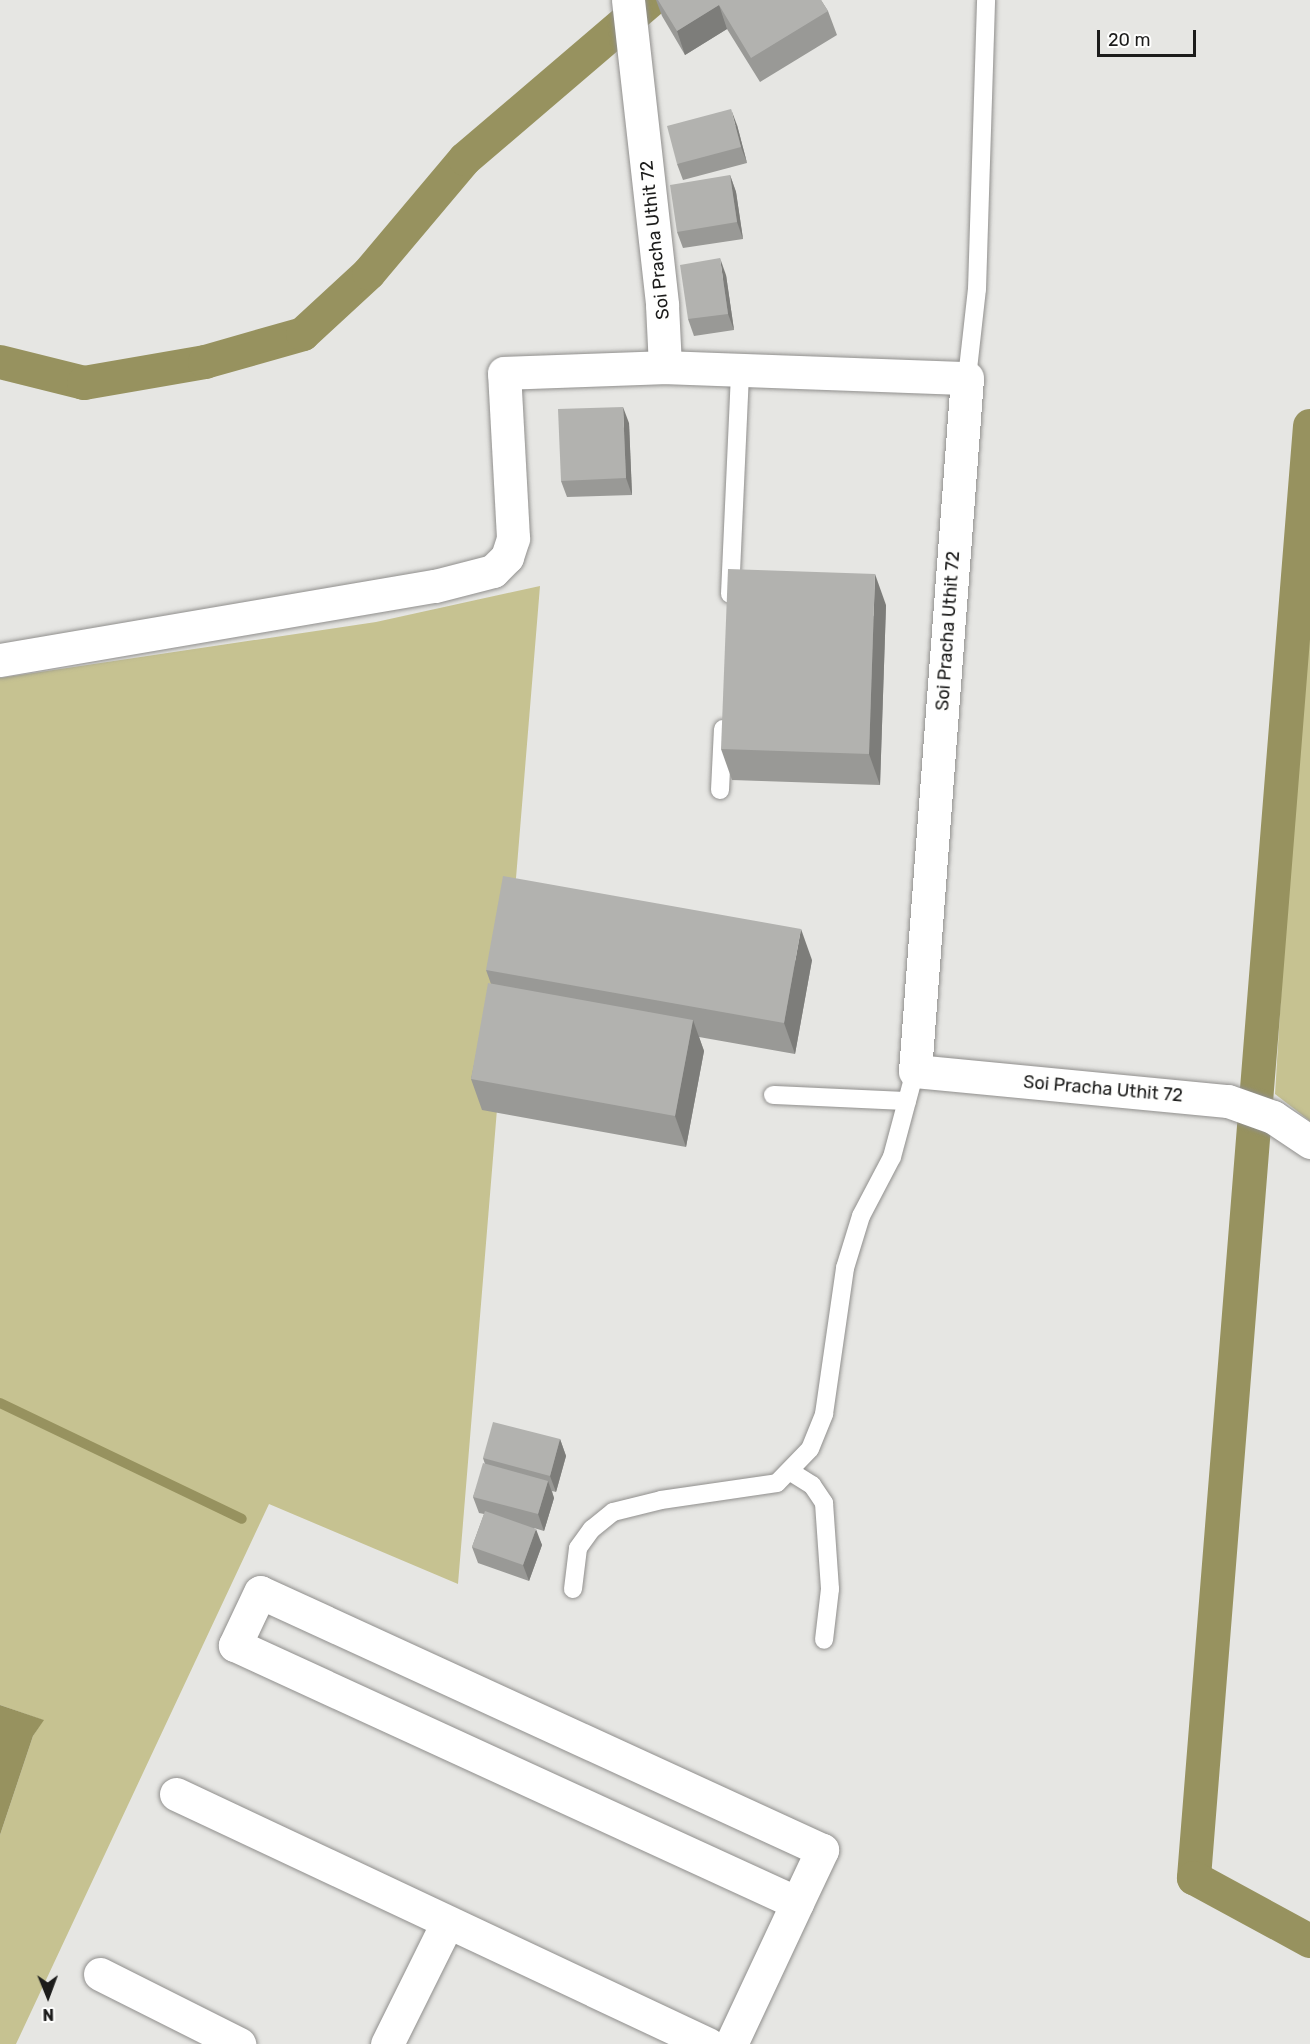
<!DOCTYPE html>
<html>
<head>
<meta charset="utf-8">
<style>
  body { margin:0 }
  #map { position:relative; width:1310px; height:2044px; overflow:hidden; background:#e6e6e3; font-family:Rubik,sans-serif }
  div>[style] { position:absolute }
  [style*='--x'] { left:calc(var(--x)*1px); top:calc(var(--y)*1px); width:calc(var(--w)*1px); rotate:calc(var(--a)*1deg) }
  .green>* { inset:0; background:#c6c291 }
  .water>* { inset:0; background:#97925f }
  .stream>* { height:10px; margin:-5px; padding:0 5px; transform-origin:5px; border-radius:5px; background:#97925f }
  .canal>* { height:34px; margin:-17px; padding:0 17px; transform-origin:17px; border-radius:17px; background:#97925f }
  .roads { filter:drop-shadow(0 0 2px #908f8d) drop-shadow(0 0 2px #908f8d) }
  .service>* { height:18px; margin:-9px; padding:0 9px; transform-origin:9px; border-radius:9px; background:#fff }
  .minor>* { height:33px; margin:-16.5px; padding:0 16.5px; transform-origin:16.5px; border-radius:16.5px; background:#fff }
  .wall>* { inset:0; background:#999996 }
  .shaded-wall>* { inset:0; background:#7d7d7a }
  .building>* { inset:0; background:#b2b2af }
  span { translate:-50% -50%; white-space:nowrap; text-align:center; line-height:1.15; -webkit-text-stroke:5px #fffffe; paint-order:stroke }
  .street-label { font-size:18px; color:#1c1c1b }
  .north { position:absolute; left:18px; top:1966px; width:60px; height:60px; -webkit-text-stroke:4px #fffffe; paint-order:stroke; rotate:179deg; font-size:16px; font-weight:700; line-height:24px; text-align:center; color:#1c1c1b }
  .north::after { content:''; display:block; margin:auto; width:21px; height:27px; background:#1c1c1b; clip-path:polygon(50% 0,100% 100%,50% 72%,0 100%) }
  .scale { position:absolute; left:1097px; top:30px; width:99px; height:27px; box-sizing:border-box; border:3px solid #1c1c1b; border-top:0; padding-left:8px; font-size:18px; line-height:21px; white-space:nowrap; color:#1c1c1b; -webkit-text-stroke:4px #fffffe; paint-order:stroke }
</style>
</head>
<body>
<div id="map">
  <div class="green">
    <i style="clip-path:polygon(1310px 524px,1310px 1121px,1275px 1094px)"></i>
    <i style="clip-path:polygon(540px 586px,458px 1584px,269px 1504px,16px 2044px,0 2044px,0 1835px,33px 1736px,43px 1720px,0 1705px,0 678px,376px 622px)"></i>
  </div>
  <div class="water">
    <i style="clip-path:polygon(0 1705px,44px 1720px,33px 1736px,0 1835px)"></i>
  </div>
  <div class="stream">
    <i style="--x:0;--y:1403;--w:268;--a:25.6"></i>
  </div>
  <div class="canal">
    <i style="--x:0;--y:362;--w:87;--a:14"></i>
    <i style="--x:84;--y:383;--w:123;--a:-9.8"></i>
    <i style="--x:205;--y:362;--w:102;--a:-15.9"></i>
    <i style="--x:303;--y:334;--w:90;--a:-42.7"></i>
    <i style="--x:369;--y:273;--w:149;--a:-49.9"></i>
    <i style="--x:465;--y:159;--w:245;--a:-40.5"></i>
    <i style="--x:1310;--y:426;--w:1457;--a:94.57"></i>
    <i style="--x:1194;--y:1878;--w:132;--a:28.5"></i>
  </div>
  <div class="roads">
    <div class="service">
      <i style="--x:967;--y:378;--w:90;--a:-83.6"></i>
      <i style="--x:977;--y:289;--w:289;--a:-88.2"></i>
      <i style="--x:730;--y:594;--w:223;--a:-87.4"></i>
      <i style="--x:720;--y:790;--w:61;--a:-87.2"></i>
      <i style="--x:773;--y:1095;--w:134;--a:2.6"></i>
      <i style="--x:791;--y:1472;--w:25;--a:32"></i>
      <i style="--x:812;--y:1485;--w:22;--a:56"></i>
      <i style="--x:824;--y:1503;--w:86;--a:86"></i>
      <i style="--x:830;--y:1589;--w:51;--a:96.7"></i>
      <i style="--x:573;--y:1589;--w:41;--a:-83"></i>
      <i style="--x:578;--y:1548;--w:24;--a:-54"></i>
      <i style="--x:592;--y:1529;--w:27;--a:-39"></i>
      <i style="--x:613;--y:1512;--w:49;--a:-14"></i>
      <i style="--x:661;--y:1500;--w:117;--a:-8.3"></i>
      <i style="--x:777;--y:1483;--w:47;--a:-45.9"></i>
      <i style="--x:810;--y:1449;--w:38;--a:-68"></i>
      <i style="--x:824;--y:1414;--w:148;--a:-81.8"></i>
      <i style="--x:845;--y:1268;--w:54;--a:-72.9"></i>
      <i style="--x:861;--y:1216;--w:67;--a:-62.3"></i>
      <i style="--x:892;--y:1157;--w:89;--a:-75"></i>
    </div>
    <div class="minor">
      <i style="--x:628;--y:0;--w:307;--a:83.6"></i>
      <i style="--x:662;--y:305;--w:62;--a:87.2"></i>
      <i style="--x:665;--y:367;--w:302;--a:2.1"></i>
      <i style="--x:967;--y:378;--w:695;--a:94.29"></i>
      <i style="--x:915;--y:1071;--w:314;--a:5.5"></i>
      <i style="--x:1228;--y:1101;--w:48;--a:19.6"></i>
      <i style="--x:1273;--y:1117;--w:45;--a:34"></i>
      <i style="--x:0;--y:660;--w:441;--a:-9.7"></i>
      <i style="--x:435;--y:586;--w:60;--a:-14.5"></i>
      <i style="--x:493;--y:571;--w:20;--a:-45"></i>
      <i style="--x:507;--y:557;--w:20;--a:-72"></i>
      <i style="--x:513;--y:538;--w:165;--a:-93.1"></i>
      <i style="--x:504;--y:373;--w:161;--a:-2.1"></i>
      <i style="--x:176;--y:1794;--w:588;--a:25.17"></i>
      <i style="--x:100;--y:1974;--w:156;--a:26.7"></i>
      <i style="--x:387;--y:2044;--w:135;--a:-63.6"></i>
      <i style="--x:731;--y:2044;--w:156;--a:-64.9"></i>
      <i style="--x:797;--y:1903;--w:59;--a:-64.7"></i>
      <i style="--x:822;--y:1850;--w:618;--a:-155.34"></i>
      <i style="--x:260;--y:1592;--w:59;--a:115.3"></i>
      <i style="--x:235;--y:1645;--w:618;--a:24.66"></i>
    </div>
  </div>
  <div class="wall">
    <i style="clip-path:polygon(656px 0,821px 0,828px 11px,837px 35px,760px 82px,727px 29px,685px 55px,662px 16px)"></i>
    <i style="clip-path:polygon(737px 125px,747px 163px,683px 180px,677px 164px)"></i>
    <i style="clip-path:polygon(730px 175px,736px 192px,743px 239px,683px 248px,677px 232px)"></i>
    <i style="clip-path:polygon(726px 275px,734px 330px,694px 336px,688px 319px)"></i>
    <i style="clip-path:polygon(629px 423px,632px 495px,567px 497px,561px 481px)"></i>
    <i style="clip-path:polygon(886px 605px,880px 785px,732px 780px,721px 749px)"></i>
    <i style="clip-path:polygon(812px 960px,795px 1054px,699px 1037px,704px 1051px,686px 1147px,482px 1110px,471px 1079px,491px 984px,486px 970px)"></i>
    <i style="clip-path:polygon(560px 1439px,566px 1456px,556px 1492px,552px 1491px,554px 1498px,544px 1531px,534px 1528px,542px 1545px,529px 1581px,478px 1563px,472px 1547px,484px 1514px,479px 1513px,473px 1497px,485px 1464px,483px 1458px)"></i>
  </div>
  <div class="shaded-wall">
    <i style="clip-path:polygon(719px 5px,727px 29px,685px 55px,677px 31px)"></i>
    <i style="clip-path:polygon(731px 109px,737px 125px,747px 163px,741px 147px)"></i>
    <i style="clip-path:polygon(730px 175px,736px 192px,743px 239px,737px 222px)"></i>
    <i style="clip-path:polygon(720px 258px,726px 275px,734px 330px,728px 314px)"></i>
    <i style="clip-path:polygon(623px 407px,629px 423px,632px 495px,626px 478px)"></i>
    <i style="clip-path:polygon(875px 574px,886px 605px,880px 785px,869px 754px)"></i>
    <i style="clip-path:polygon(801px 929px,812px 960px,795px 1054px,784px 1023px)"></i>
    <i style="clip-path:polygon(693px 1020px,704px 1051px,686px 1147px,675px 1116px)"></i>
    <i style="clip-path:polygon(560px 1439px,566px 1456px,556px 1492px,550px 1476px)"></i>
    <i style="clip-path:polygon(548px 1481px,554px 1498px,544px 1531px,538px 1514px)"></i>
    <i style="clip-path:polygon(536px 1529px,542px 1545px,529px 1581px,523px 1565px)"></i>
  </div>
  <div class="building">
    <i style="clip-path:polygon(658px 0,821px 0,828px 11px,751px 58px,719px 5px,677px 31px)"></i>
    <i style="clip-path:polygon(731px 109px,741px 147px,677px 164px,667px 126px)"></i>
    <i style="clip-path:polygon(730px 175px,737px 222px,677px 232px,670px 185px)"></i>
    <i style="clip-path:polygon(720px 258px,728px 314px,688px 319px,680px 265px)"></i>
    <i style="clip-path:polygon(623px 407px,626px 478px,561px 481px,558px 409px)"></i>
    <i style="clip-path:polygon(728px 569px,875px 574px,869px 754px,721px 749px)"></i>
    <i style="clip-path:polygon(503px 876px,801px 929px,784px 1023px,486px 970px)"></i>
    <i style="clip-path:polygon(488px 983px,693px 1020px,675px 1116px,471px 1079px)"></i>
    <i style="clip-path:polygon(493px 1422px,560px 1439px,550px 1476px,483px 1458px)"></i>
    <i style="clip-path:polygon(483px 1463px,548px 1481px,538px 1514px,473px 1497px)"></i>
    <i style="clip-path:polygon(485px 1511px,536px 1529px,523px 1565px,472px 1547px)"></i>
  </div>
  <div class="street-label">
    <span style="left:655px;top:240px;rotate:-96deg">Soi Pracha Uthit 72</span>
    <span style="left:948px;top:631px;rotate:-86deg">Soi Pracha Uthit 72</span>
    <span style="left:1103px;top:1089px;rotate:5deg">Soi Pracha Uthit 72</span>
  </div>
  <div class="north">N</div>
  <div class="scale">20 m</div>
</div>
</body>
</html>
